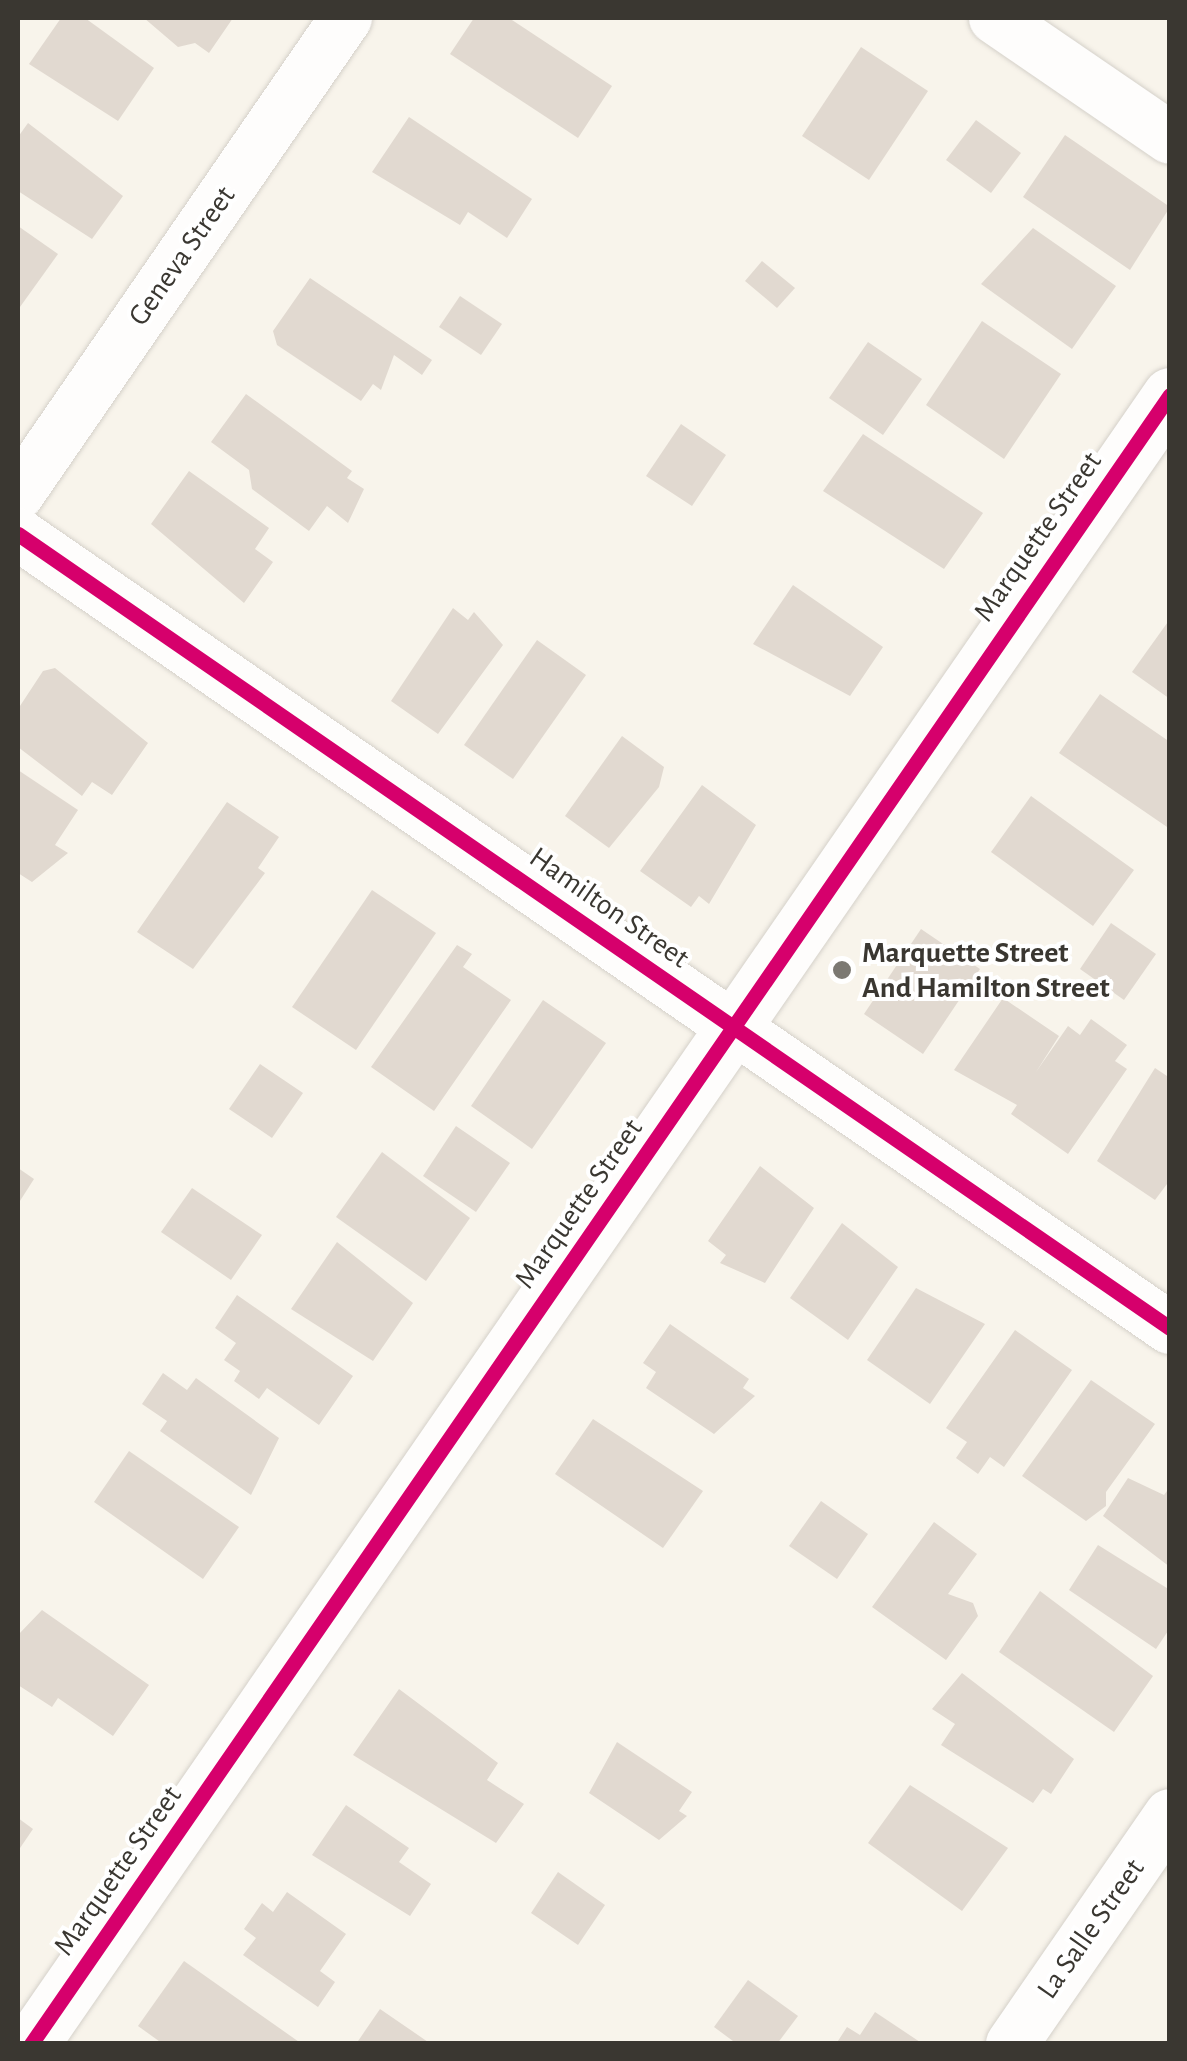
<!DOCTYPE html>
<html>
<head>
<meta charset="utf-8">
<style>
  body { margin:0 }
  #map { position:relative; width:1187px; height:2061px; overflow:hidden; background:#f8f4eb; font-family:"Alegreya Sans",sans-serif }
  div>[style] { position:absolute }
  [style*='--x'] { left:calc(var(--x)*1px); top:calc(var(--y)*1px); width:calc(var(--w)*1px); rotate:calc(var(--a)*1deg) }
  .building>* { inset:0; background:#e1d9d0 }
  .roads { filter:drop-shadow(0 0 2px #d5d1ca) drop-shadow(0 0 2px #d5d1ca) }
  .street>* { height:52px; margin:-26px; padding:0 26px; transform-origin:26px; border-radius:26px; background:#fefdfc }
  .secondary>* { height:55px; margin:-27.5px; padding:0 27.5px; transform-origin:27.5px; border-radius:27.5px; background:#fefdfc }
  .cycleway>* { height:15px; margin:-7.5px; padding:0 7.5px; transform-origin:7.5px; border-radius:7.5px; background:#d6006c }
  .dots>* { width:28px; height:28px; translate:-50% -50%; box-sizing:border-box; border:5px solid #fff; border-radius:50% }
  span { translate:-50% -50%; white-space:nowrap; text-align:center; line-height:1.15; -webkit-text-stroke:8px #fff; paint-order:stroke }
  .street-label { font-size:30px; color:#3a3731 }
  .poi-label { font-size:30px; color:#3a3731; font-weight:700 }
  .left { translate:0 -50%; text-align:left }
  .frame { position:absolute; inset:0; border:20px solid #3a3731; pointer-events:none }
</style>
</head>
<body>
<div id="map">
  <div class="building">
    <i style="clip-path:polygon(61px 18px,85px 18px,154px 68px,118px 121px,29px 64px)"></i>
    <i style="clip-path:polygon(144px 18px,233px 18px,209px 53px,195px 43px,178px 47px)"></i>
    <i style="clip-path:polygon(474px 18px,509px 18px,612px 86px,578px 138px,450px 54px)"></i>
    <i style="clip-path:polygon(861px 47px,928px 91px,869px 180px,802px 136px)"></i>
    <i style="clip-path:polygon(409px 117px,532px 199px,507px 238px,468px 212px,460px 225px,372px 172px)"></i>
    <i style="clip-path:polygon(976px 120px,1021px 153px,991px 193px,946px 160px)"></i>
    <i style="clip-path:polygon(28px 123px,123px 196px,92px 239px,18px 191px,18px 137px)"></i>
    <i style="clip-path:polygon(1065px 135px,1170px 207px,1130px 270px,1023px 197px)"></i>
    <i style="clip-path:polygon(18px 226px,58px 254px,20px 307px,18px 305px)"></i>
    <i style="clip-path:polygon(1033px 228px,1116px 286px,1072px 349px,981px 284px)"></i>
    <i style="clip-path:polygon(762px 261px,795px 288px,777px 308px,745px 281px)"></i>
    <i style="clip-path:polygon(310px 278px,432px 360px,422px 375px,394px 355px,381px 390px,373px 384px,361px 401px,277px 345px,273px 331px)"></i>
    <i style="clip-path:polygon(460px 296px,502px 324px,481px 355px,439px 327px)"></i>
    <i style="clip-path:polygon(982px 321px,1061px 374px,1004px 459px,926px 405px)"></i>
    <i style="clip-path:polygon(868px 342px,922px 379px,883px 435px,829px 398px)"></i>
    <i style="clip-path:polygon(246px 394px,352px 471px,347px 478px,364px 489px,348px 523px,327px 506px,309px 531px,252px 489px,249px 470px,211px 442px)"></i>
    <i style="clip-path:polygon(681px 424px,726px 455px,692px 506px,646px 476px)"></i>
    <i style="clip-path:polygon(863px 434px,983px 513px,944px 569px,823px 491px)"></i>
    <i style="clip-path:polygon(189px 471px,269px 528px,255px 549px,273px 562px,244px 603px,151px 524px)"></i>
    <i style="clip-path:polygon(793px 585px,883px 647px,850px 696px,753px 644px)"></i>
    <i style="clip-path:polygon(453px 608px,468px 620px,474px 612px,503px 645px,438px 734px,391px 701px)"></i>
    <i style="clip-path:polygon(1170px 619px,1170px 699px,1132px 672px)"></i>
    <i style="clip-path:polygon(537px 640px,586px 675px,513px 779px,464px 745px)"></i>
    <i style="clip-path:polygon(55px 668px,148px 743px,112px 795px,92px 782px,82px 796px,18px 747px,18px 709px,43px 671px)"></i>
    <i style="clip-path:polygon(1100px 694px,1170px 742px,1170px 829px,1059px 753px)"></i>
    <i style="clip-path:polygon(622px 736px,664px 767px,659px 787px,609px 848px,565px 816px)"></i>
    <i style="clip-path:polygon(18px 770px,78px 810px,55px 845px,68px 853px,32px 882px,18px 873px)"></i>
    <i style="clip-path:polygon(702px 785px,756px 825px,709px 904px,699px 896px,691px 907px,640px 871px)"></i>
    <i style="clip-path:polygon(1031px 796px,1134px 870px,1093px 926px,991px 852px)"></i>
    <i style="clip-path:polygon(227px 802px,279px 837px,258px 868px,265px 873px,193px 969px,137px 932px)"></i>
    <i style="clip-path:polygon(372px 890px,436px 933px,356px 1050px,292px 1007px)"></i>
    <i style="clip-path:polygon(1111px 923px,1156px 954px,1124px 1000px,1080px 969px)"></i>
    <i style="clip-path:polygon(921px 929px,980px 969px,923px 1054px,864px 1014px)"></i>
    <i style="clip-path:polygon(457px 945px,472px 954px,463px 967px,511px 1000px,434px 1111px,371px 1067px)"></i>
    <i style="clip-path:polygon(1003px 998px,1059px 1036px,1036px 1072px,1068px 1026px,1080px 1035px,1091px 1019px,1127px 1045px,1115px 1061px,1127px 1069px,1068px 1154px,1011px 1114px,1017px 1105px,954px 1070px)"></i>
    <i style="clip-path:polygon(543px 1000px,606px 1043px,532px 1149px,471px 1106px)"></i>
    <i style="clip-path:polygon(260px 1064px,303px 1093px,272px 1138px,229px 1109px)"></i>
    <i style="clip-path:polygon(1155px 1068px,1170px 1078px,1170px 1180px,1155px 1200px,1097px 1161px)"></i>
    <i style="clip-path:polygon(456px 1126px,510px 1163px,476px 1212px,423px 1176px)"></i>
    <i style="clip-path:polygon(382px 1152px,470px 1218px,426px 1281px,336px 1217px)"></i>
    <i style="clip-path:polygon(760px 1166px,814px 1208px,765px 1283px,720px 1263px,726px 1255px,708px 1241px)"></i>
    <i style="clip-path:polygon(18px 1168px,34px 1179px,18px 1204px)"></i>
    <i style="clip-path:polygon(192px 1188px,262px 1235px,231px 1280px,161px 1232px)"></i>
    <i style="clip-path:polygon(842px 1223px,898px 1267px,848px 1340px,790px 1298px)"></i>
    <i style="clip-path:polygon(337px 1242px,413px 1303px,373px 1361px,291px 1309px)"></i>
    <i style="clip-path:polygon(916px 1288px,985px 1324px,930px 1404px,867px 1360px)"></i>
    <i style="clip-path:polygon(237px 1295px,353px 1376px,319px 1425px,267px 1388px,259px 1399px,234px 1381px,240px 1371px,224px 1360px,236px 1343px,215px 1328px)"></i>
    <i style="clip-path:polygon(670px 1324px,749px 1379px,743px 1388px,755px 1396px,714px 1434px,646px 1388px,656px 1372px,643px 1363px)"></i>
    <i style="clip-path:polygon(1015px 1330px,1072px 1370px,1004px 1467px,990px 1457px,978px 1474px,956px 1458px,967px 1442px,946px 1428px)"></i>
    <i style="clip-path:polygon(163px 1373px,187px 1390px,196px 1378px,279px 1438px,251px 1495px,160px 1431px,167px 1421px,142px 1404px)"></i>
    <i style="clip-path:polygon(1091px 1380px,1155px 1424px,1106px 1492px,1106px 1506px,1086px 1521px,1022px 1476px)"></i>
    <i style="clip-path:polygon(593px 1419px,703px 1491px,663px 1548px,555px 1474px)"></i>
    <i style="clip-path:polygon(129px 1451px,239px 1527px,203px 1579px,94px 1502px)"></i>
    <i style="clip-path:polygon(1128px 1478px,1164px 1495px,1170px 1487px,1170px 1567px,1103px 1516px)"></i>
    <i style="clip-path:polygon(821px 1501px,868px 1534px,837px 1579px,789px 1546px)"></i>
    <i style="clip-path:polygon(934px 1522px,977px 1554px,948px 1594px,973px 1603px,978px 1616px,946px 1660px,872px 1607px)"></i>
    <i style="clip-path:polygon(1098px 1545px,1170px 1590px,1170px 1628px,1156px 1649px,1069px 1590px)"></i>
    <i style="clip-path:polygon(1040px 1591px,1153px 1676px,1114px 1732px,999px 1652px)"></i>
    <i style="clip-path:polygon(42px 1610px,149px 1685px,113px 1736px,58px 1698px,52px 1707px,18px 1685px,18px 1635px)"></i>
    <i style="clip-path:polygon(962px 1673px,1074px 1759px,1051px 1794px,1043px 1789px,1033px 1803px,941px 1745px,955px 1724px,932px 1709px)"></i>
    <i style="clip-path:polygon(399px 1689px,498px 1763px,487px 1780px,524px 1804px,496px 1843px,353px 1755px)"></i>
    <i style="clip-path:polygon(617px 1742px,692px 1792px,679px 1811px,687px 1816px,659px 1840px,589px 1793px)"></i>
    <i style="clip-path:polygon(910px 1785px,1008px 1848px,962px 1911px,868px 1843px)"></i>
    <i style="clip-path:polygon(346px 1805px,409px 1848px,399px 1862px,431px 1884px,410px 1916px,312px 1855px)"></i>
    <i style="clip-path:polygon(18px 1818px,33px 1829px,18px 1851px)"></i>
    <i style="clip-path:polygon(558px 1872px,605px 1905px,578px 1945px,531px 1913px)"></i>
    <i style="clip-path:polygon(287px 1892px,346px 1934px,320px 1971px,335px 1982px,318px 2007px,243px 1955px,256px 1938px,244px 1929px,262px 1903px,273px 1912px)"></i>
    <i style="clip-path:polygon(184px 1961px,302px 2044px,163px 2044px,138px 2026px)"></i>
    <i style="clip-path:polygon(748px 1980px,798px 2016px,777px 2044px,737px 2044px,714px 2027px)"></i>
    <i style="clip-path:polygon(380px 2009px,431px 2044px,356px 2044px)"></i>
    <i style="clip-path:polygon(875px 2012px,923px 2044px,836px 2044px,847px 2027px,860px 2035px)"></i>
  </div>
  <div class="roads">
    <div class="street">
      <i style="--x:995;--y:18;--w:212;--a:34.4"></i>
      <i style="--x:18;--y:494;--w:578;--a:-55.43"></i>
      <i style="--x:18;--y:534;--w:1399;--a:34.58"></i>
      <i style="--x:1012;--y:2044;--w:278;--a:-55.4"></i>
    </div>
    <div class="secondary">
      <i style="--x:31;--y:2044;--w:2004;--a:-55.37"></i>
    </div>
  </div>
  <div class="cycleway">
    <i style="--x:18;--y:534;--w:1399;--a:34.58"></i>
    <i style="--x:31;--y:2044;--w:2004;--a:-55.37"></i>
  </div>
  <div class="dots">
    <i style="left:842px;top:970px;background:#7c7972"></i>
  </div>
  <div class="street-label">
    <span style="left:182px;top:256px;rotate:-55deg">Geneva Street</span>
    <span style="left:1038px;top:537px;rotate:-55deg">Marquette Street</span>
    <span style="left:609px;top:908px;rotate:35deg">Hamilton Street</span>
    <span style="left:579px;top:1204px;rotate:-55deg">Marquette Street</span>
    <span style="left:118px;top:1871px;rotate:-55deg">Marquette Street</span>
    <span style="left:1091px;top:1929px;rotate:-55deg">La Salle Street</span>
  </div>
  <div class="poi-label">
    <span class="left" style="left:862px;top:970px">Marquette Street<br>And Hamilton Street</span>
  </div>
  <div class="frame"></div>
</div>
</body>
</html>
